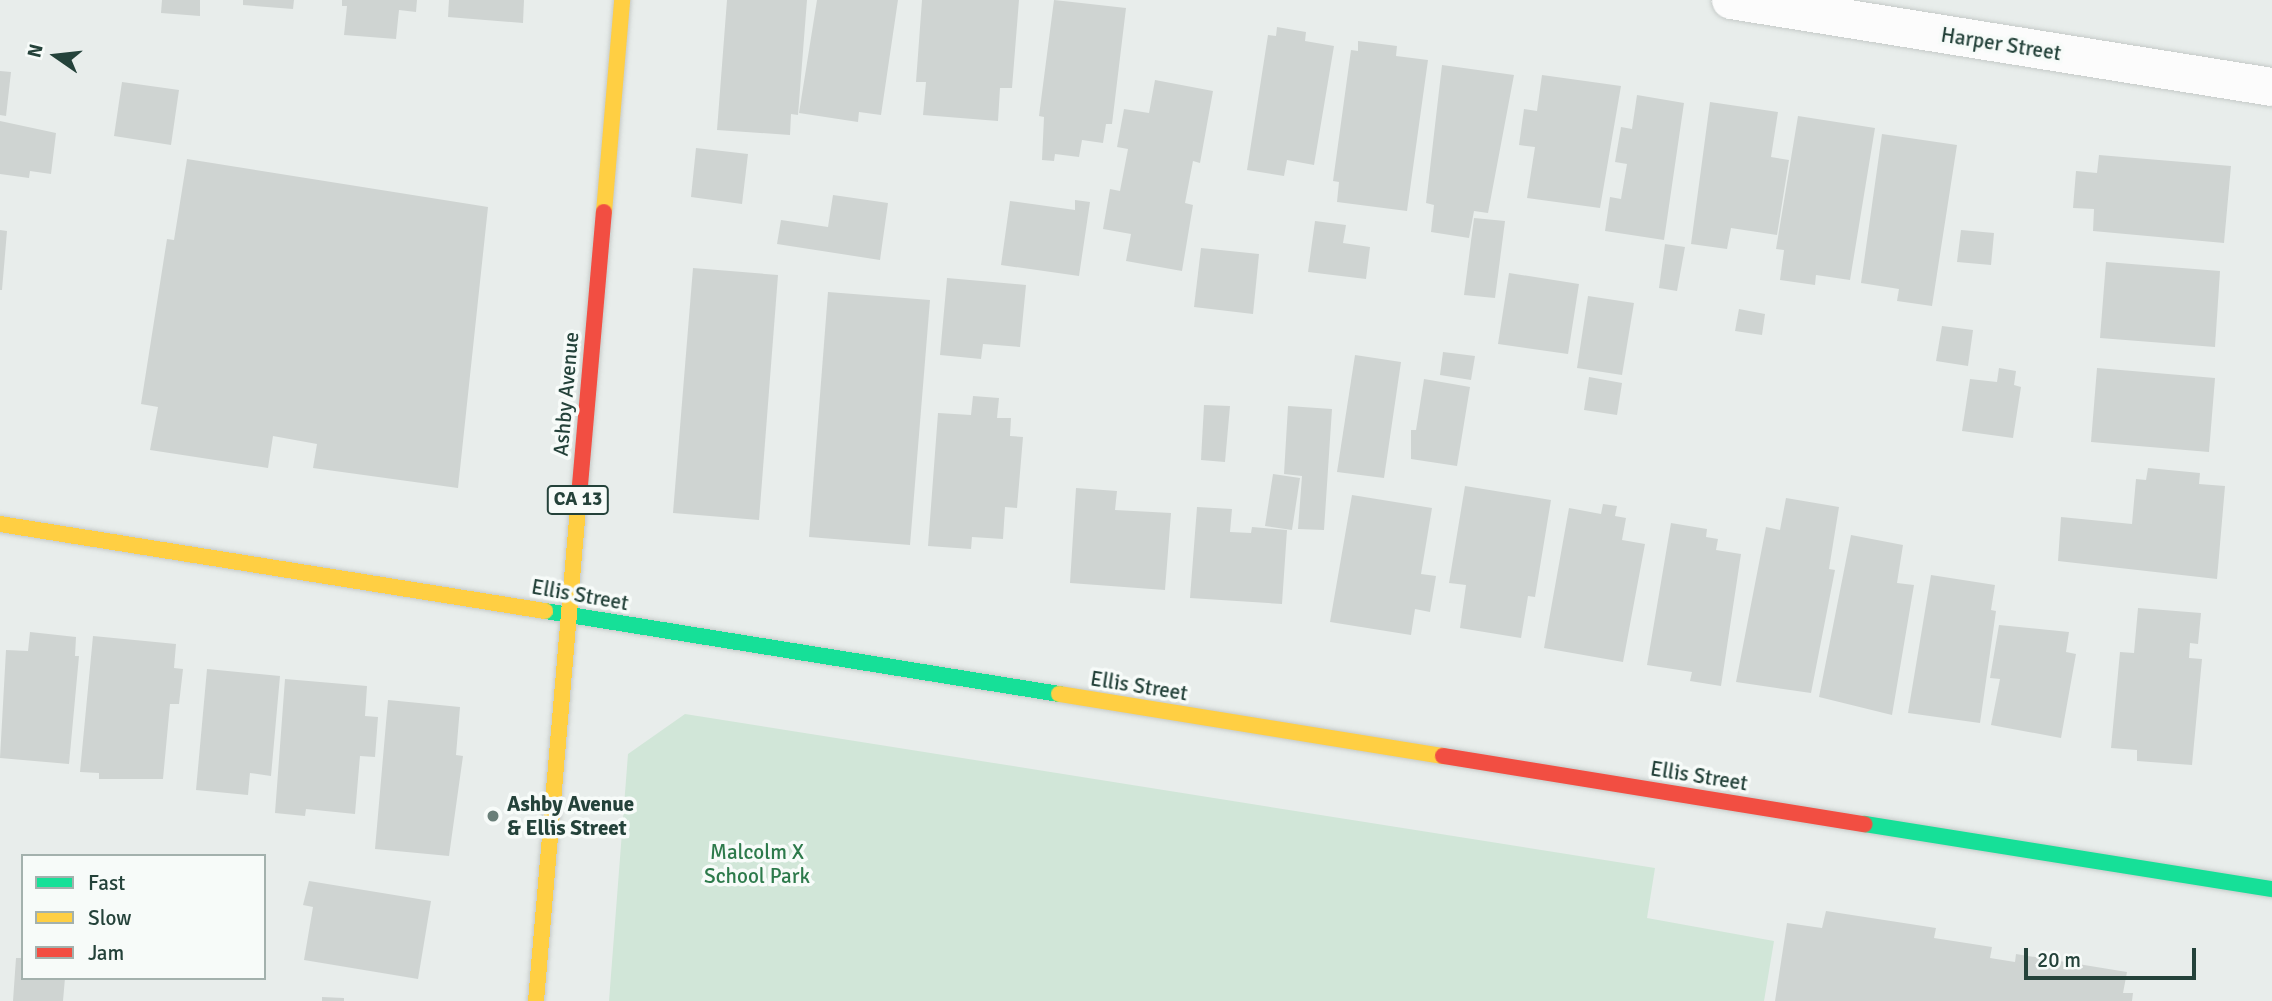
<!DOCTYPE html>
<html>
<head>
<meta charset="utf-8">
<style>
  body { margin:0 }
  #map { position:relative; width:2272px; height:1001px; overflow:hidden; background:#e8edeb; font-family:Signika,sans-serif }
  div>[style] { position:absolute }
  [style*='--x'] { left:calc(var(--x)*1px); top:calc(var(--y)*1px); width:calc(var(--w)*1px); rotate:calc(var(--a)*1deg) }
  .green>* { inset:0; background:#d1e6d8 }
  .building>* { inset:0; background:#cfd4d2 }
  .roads { filter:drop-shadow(0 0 2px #c5cac8) drop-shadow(0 0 2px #c5cac8) }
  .street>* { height:38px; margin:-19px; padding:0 19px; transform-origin:19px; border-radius:19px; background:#fcfcfc }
  .fast>* { height:16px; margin:-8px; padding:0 8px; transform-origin:8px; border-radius:8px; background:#16e098 }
  .slow>* { height:16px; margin:-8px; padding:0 8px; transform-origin:8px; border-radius:8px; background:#ffcf43 }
  .jam>* { height:16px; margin:-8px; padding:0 8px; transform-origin:8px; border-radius:8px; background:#f24e42 }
  .dots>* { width:19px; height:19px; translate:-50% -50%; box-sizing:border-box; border:4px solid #f7fbf9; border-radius:50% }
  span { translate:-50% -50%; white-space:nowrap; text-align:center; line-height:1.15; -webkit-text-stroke:7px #f7fbf9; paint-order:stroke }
  .shield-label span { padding:2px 5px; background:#f7fbf9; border:2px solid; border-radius:5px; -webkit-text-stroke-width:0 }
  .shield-label { font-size:19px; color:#24423a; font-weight:700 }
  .street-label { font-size:21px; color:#24423a }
  .poi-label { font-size:21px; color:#24423a; font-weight:700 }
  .left { translate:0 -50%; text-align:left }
  .park-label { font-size:21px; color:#2d7a4b }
  .legend { position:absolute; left:21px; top:854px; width:245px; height:126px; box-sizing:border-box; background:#f7fbf9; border:2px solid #a3b1ad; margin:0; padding:9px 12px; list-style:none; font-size:21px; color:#24423a }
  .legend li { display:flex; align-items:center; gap:14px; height:35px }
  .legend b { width:35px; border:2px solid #a3b1ad }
  .north { position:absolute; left:21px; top:21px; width:70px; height:70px; -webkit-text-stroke:5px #f7fbf9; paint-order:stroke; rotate:284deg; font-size:19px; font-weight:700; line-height:28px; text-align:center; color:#24423a }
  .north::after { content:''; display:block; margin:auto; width:24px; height:32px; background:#24423a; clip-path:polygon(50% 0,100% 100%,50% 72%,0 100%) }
  .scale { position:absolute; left:2024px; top:948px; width:172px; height:32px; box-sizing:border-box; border:4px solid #24423a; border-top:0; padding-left:9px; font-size:21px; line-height:24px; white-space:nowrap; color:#24423a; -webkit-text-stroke:5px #f7fbf9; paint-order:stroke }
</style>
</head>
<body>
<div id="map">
  <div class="green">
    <i style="clip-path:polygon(685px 714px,1655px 868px,1647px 918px,1774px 941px,1764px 1001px,609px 1001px,628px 754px)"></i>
  </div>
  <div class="building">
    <i style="clip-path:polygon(162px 0,200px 0,200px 16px,161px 13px)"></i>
    <i style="clip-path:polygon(243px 0,294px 0,293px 9px,243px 5px)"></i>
    <i style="clip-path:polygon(342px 0,417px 0,416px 12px,399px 10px,396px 39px,344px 35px,347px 6px,342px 6px)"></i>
    <i style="clip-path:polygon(449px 0,524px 0,523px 23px,448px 17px)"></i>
    <i style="clip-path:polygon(727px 0,807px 0,798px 115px,791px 114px,790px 135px,717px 130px)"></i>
    <i style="clip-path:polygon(817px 0,898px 0,881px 115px,859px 112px,858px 122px,799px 113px)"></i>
    <i style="clip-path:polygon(922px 0,1019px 0,1012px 88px,1000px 88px,998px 121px,923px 115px,926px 82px,916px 82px)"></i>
    <i style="clip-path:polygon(1054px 0,1126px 8px,1112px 124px,1106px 124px,1103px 143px,1082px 140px,1079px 157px,1055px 154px,1054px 161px,1042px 160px,1044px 117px,1039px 116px)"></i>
    <i style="clip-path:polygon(1277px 27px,1306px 32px,1305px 41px,1334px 46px,1314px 165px,1287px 160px,1284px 176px,1247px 170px,1268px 35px,1276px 36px)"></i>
    <i style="clip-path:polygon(1358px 41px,1397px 46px,1396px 56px,1428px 60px,1407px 211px,1337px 202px,1339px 182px,1333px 181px,1351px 50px,1358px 51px)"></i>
    <i style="clip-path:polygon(1442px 65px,1514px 75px,1488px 213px,1474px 211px,1469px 238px,1431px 232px,1434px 205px,1426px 203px)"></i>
    <i style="clip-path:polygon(0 71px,11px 72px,6px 116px,0 115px)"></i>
    <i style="clip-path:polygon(1542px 75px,1621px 86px,1600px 208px,1527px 198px,1535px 147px,1519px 145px,1524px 109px,1537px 111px)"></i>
    <i style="clip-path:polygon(1155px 80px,1213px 91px,1200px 163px,1193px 161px,1185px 203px,1193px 205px,1182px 271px,1126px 261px,1131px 234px,1103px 229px,1110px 189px,1120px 191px,1128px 149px,1117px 147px,1124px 109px,1149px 113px)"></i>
    <i style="clip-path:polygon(122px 82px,179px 90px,171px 145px,114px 136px)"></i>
    <i style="clip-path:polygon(1637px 95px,1684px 103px,1664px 240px,1605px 231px,1610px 197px,1621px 199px,1627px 164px,1615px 162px,1621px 127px,1632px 129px)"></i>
    <i style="clip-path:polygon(1710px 102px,1778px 112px,1771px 157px,1789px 160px,1777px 235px,1731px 228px,1727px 249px,1691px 244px)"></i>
    <i style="clip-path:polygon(1798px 116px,1875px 128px,1850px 280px,1816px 275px,1815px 285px,1780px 280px,1784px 250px,1776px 249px)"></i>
    <i style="clip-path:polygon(0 121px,56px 133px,51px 174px,30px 171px,29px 178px,0 174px)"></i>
    <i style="clip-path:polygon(1882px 134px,1957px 145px,1932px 306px,1897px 301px,1899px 289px,1861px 283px)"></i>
    <i style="clip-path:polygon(696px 148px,748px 154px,742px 204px,691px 197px)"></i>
    <i style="clip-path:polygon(2099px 155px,2231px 166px,2224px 243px,2093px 231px,2094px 209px,2073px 208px,2076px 171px,2097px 173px)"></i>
    <i style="clip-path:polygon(187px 159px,488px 207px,458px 488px,313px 468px,317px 444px,273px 436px,268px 468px,150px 450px,158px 407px,141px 404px,167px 239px,174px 240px)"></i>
    <i style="clip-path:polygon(833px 195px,888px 203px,880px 260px,777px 244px,781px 220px,828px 227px)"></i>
    <i style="clip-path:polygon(1075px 200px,1090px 202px,1079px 276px,1001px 265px,1010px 201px,1075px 210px)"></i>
    <i style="clip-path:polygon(1474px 218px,1505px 221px,1495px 298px,1464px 295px)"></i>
    <i style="clip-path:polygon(1315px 221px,1346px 225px,1343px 243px,1370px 247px,1366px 279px,1308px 272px)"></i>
    <i style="clip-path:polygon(0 230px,7px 231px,2px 290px,0 290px)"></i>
    <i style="clip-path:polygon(1961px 230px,1994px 233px,1991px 265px,1957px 262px)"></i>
    <i style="clip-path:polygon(1665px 244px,1685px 247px,1677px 291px,1659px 288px)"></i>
    <i style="clip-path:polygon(1201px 248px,1259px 254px,1253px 314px,1194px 307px)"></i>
    <i style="clip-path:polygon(2106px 262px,2220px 271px,2215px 347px,2100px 338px)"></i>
    <i style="clip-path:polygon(693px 268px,778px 275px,759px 520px,673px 513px)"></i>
    <i style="clip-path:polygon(1509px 273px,1579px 284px,1568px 354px,1498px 344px)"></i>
    <i style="clip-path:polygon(947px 278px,1026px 285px,1020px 347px,983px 344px,981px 359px,940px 355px)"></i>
    <i style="clip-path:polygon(828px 292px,930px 300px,910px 545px,809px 537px)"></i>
    <i style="clip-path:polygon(1588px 296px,1634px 303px,1622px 375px,1577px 368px)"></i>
    <i style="clip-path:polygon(1739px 309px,1765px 314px,1762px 335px,1735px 331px)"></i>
    <i style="clip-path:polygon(1942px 326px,1973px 330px,1968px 366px,1936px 361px)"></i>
    <i style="clip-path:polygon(1443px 352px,1475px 356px,1471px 380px,1440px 375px)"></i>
    <i style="clip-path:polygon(1355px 355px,1401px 362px,1384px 478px,1337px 472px)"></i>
    <i style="clip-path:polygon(1999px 368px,2016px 371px,2014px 385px,2021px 387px,2013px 438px,1962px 431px,1970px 379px,1997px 382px)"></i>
    <i style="clip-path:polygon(2097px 368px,2215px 378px,2209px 452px,2091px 442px)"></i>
    <i style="clip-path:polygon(1589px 377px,1622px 383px,1617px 415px,1584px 410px)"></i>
    <i style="clip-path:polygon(1424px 379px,1470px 387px,1457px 466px,1411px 459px,1411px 430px,1416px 430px)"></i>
    <i style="clip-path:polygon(973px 396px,999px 398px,997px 418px,1011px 418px,1010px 436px,1023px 437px,1017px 508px,1005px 507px,1003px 539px,972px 537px,971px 549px,928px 546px,938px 413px,971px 415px)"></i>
    <i style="clip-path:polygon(1204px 405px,1230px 406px,1225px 462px,1201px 460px)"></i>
    <i style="clip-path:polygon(1288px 406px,1332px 409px,1324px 530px,1298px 529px,1302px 476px,1284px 474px)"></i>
    <i style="clip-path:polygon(2148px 468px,2200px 473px,2199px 484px,2225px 486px,2217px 579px,2058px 561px,2061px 517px,2132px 524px,2136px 479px,2146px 480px)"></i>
    <i style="clip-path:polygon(1273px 474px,1300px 478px,1292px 530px,1265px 526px)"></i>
    <i style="clip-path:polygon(1465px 486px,1551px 500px,1535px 597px,1528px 596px,1521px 638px,1460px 628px,1466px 585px,1449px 583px)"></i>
    <i style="clip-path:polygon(1076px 488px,1117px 491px,1115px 510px,1171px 513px,1165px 590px,1070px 583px)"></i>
    <i style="clip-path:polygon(1352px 495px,1432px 508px,1421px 574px,1436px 576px,1430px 612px,1415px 609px,1411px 635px,1330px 622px)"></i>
    <i style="clip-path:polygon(1786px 498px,1839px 507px,1829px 569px,1835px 570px,1811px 693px,1736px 682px,1766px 527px,1780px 530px)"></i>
    <i style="clip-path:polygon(1603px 504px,1617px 506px,1615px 516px,1626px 518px,1622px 540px,1645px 544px,1623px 662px,1544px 648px,1569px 508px,1601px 514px)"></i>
    <i style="clip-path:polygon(1197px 507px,1232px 509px,1230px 532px,1251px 533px,1252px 527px,1287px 530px,1282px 604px,1190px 598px)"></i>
    <i style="clip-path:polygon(1671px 523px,1707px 529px,1706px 537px,1718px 539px,1716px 550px,1741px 554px,1721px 686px,1690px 681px,1692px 672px,1647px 665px)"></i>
    <i style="clip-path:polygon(1851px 535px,1903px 545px,1897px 583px,1914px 585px,1892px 715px,1819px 697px)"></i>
    <i style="clip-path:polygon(1931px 575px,1995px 585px,1991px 610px,1996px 611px,1980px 723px,1908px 713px)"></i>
    <i style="clip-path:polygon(2138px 608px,2201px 613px,2198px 644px,2190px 643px,2189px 658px,2202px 659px,2192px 765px,2137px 761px,2137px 750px,2111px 748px,2120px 652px,2134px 653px)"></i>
    <i style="clip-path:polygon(1999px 625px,2069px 632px,2066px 652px,2076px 654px,2061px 738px,1991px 725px,2000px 679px,1990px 678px)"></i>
    <i style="clip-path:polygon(30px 632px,76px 637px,75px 656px,79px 656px,69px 764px,0 758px,6px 650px,28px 651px)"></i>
    <i style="clip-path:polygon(93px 636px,176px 644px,174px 668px,183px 669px,179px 704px,170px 704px,163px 779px,99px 779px,99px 773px,80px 772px)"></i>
    <i style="clip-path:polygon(207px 669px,280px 676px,271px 776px,250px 773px,248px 795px,196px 790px)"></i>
    <i style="clip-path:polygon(285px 679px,367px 686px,365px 716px,378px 717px,375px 757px,360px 756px,355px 814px,306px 809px,305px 816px,275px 813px)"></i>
    <i style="clip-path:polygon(388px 700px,460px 707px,456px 755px,463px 756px,449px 856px,375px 849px)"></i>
    <i style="clip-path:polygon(309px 881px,431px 901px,418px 979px,304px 960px,313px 907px,303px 905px)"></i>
    <i style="clip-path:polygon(1826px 911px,1936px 928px,1934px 938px,1992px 947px,1990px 958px,2015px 962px,2016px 954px,2127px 972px,2123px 993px,2133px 993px,2132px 1001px,1775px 1001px,1787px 923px,1822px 928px)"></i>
    <i style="clip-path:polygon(16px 958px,23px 958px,23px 978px,65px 978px,63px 1001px,13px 1001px)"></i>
    <i style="clip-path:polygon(322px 997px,344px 998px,344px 1001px,322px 1001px)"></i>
  </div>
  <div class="roads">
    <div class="street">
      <i style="--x:1731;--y:0;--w:548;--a:9.14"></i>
    </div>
    <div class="fast">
      <i style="--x:545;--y:611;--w:521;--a:9.17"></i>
      <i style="--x:1865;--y:824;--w:412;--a:9.1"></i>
    </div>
    <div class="slow">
      <i style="--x:604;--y:212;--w:213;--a:-85.1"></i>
      <i style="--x:0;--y:524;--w:552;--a:9.07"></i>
      <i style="--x:1059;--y:694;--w:389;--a:9.2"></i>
      <i style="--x:536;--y:1001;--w:518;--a:-85.13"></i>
    </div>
    <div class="jam">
      <i style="--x:580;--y:485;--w:274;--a:-85"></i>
      <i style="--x:1443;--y:756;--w:427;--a:9.2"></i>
    </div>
  </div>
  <div class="dots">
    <i style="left:493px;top:816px;background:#697e78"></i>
  </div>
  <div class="shield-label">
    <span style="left:578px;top:500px">CA 13</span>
  </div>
  <div class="street-label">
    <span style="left:2001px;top:44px;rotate:9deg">Harper Street</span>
    <span style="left:566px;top:394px;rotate:-85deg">Ashby Avenue</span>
    <span style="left:580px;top:595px;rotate:10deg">Ellis Street</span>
    <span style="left:1139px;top:686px;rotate:9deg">Ellis Street</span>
    <span style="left:1699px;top:776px;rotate:9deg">Ellis Street</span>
  </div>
  <div class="poi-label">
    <span class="left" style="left:507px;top:816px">Ashby Avenue<br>&amp; Ellis Street</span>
  </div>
  <div class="park-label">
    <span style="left:757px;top:864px">Malcolm X<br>School Park</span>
  </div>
  <ul class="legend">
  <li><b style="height:9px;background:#16e098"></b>Fast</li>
  <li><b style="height:9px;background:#ffcf43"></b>Slow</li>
  <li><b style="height:9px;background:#f24e42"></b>Jam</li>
  </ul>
  <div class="north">N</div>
  <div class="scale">20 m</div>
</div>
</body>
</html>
